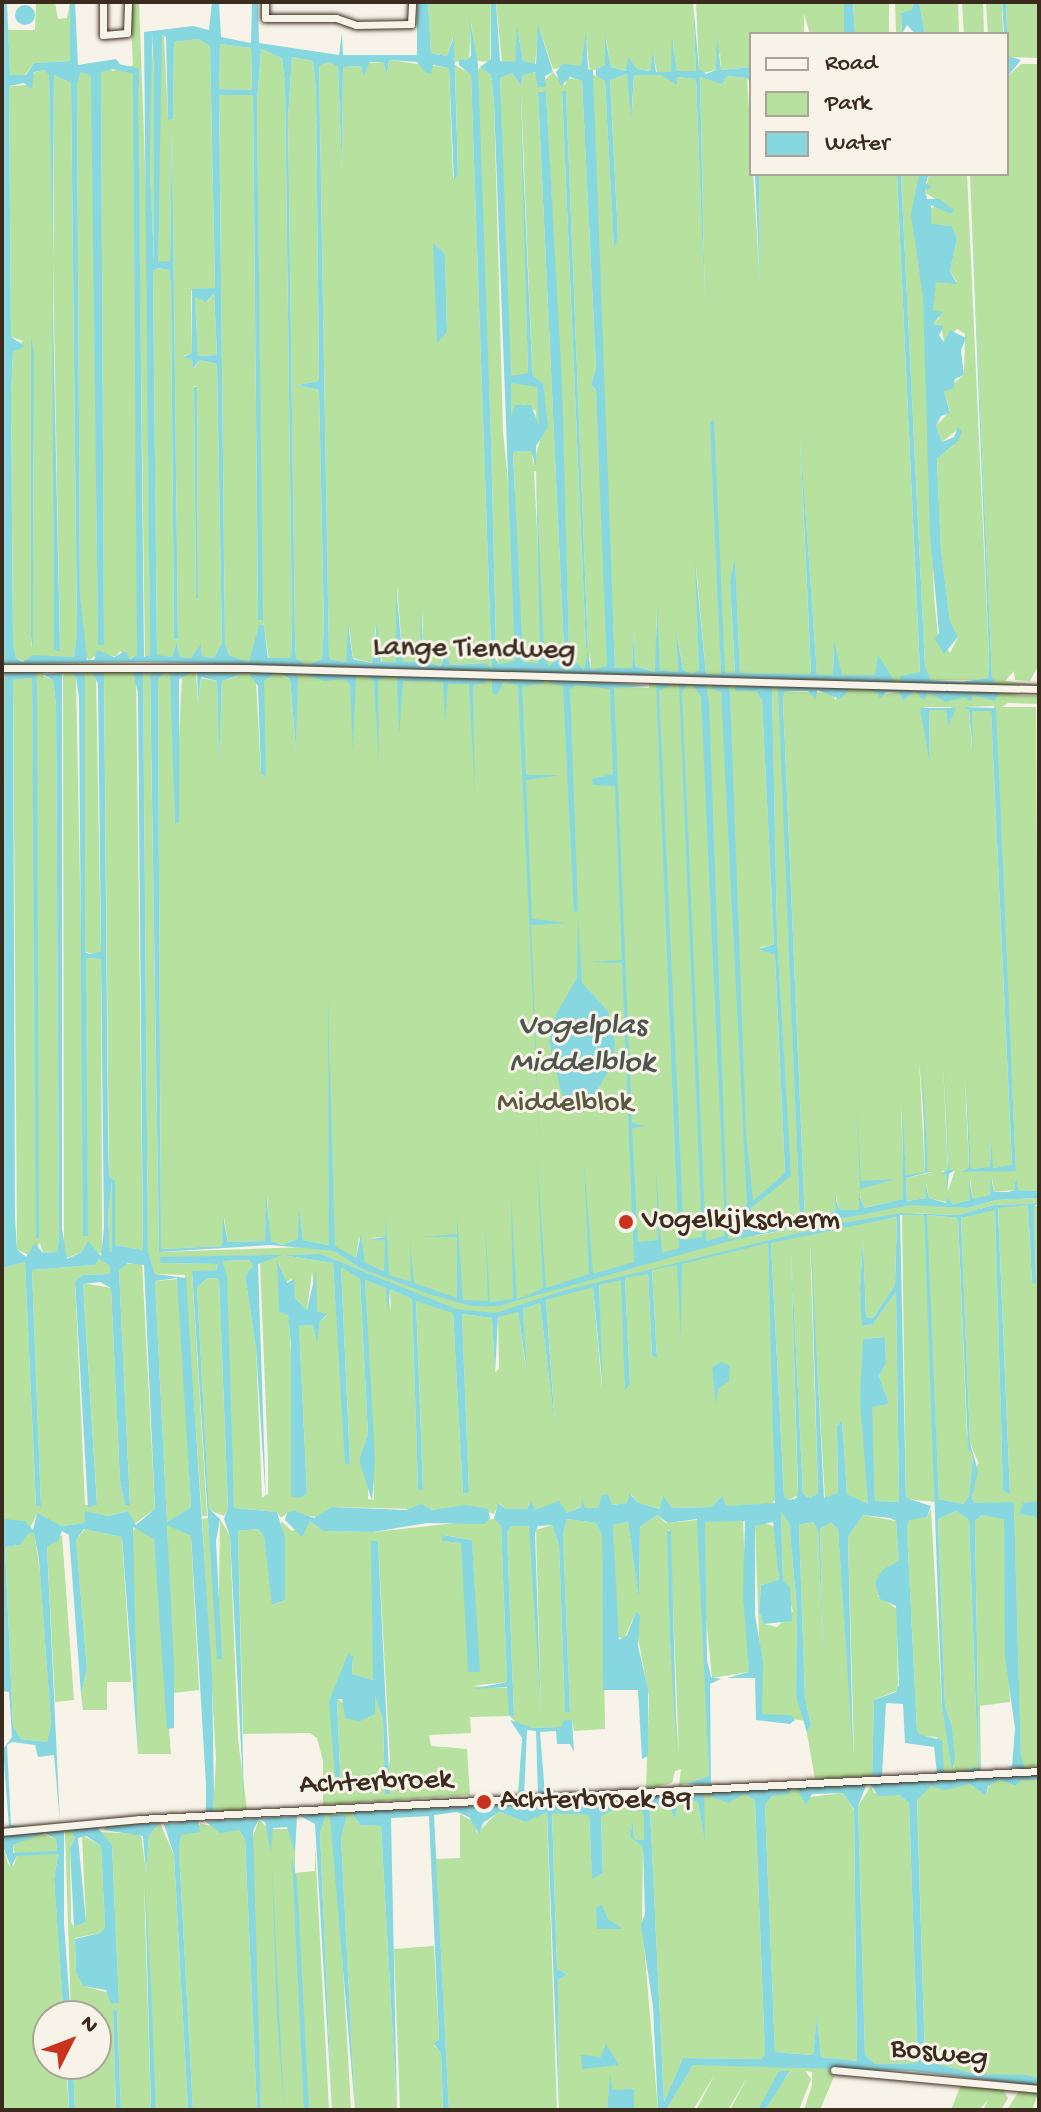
<!DOCTYPE html>
<html>
<head>
<meta charset="utf-8">
<style>
  body { margin:0 }
  #map { position:relative; width:1041px; height:2112px; overflow:hidden; background:#f7f3e8; font-family:"Gochi Hand",sans-serif }
  div>[style] { position:absolute }
  [style*='--x'] { left:calc(var(--x)*1px); top:calc(var(--y)*1px); width:calc(var(--w)*1px); rotate:calc(var(--a)*1deg) }
  .green>* { inset:0; background:#b7e19e }
  .water>* { inset:0; background:#87d7e1 }
  .round { border-radius:50% }
  .canal>* { height:6px; margin:-3px; padding:0 3px; transform-origin:3px; border-radius:3px; background:#87d7e1 }
  .roads { filter:drop-shadow(0 0 2px #3b2a1e) drop-shadow(0 0 2px #3b2a1e) }
  .street>* { height:7px; margin:-3.5px; padding:0 3.5px; transform-origin:3.5px; border-radius:3.5px; background:#f7f3e8 }
  .dots>* { width:22px; height:22px; translate:-50% -50%; box-sizing:border-box; border:4px solid #f7f3e8; border-radius:50% }
  span { translate:-50% -50%; white-space:nowrap; text-align:center; line-height:1.15; -webkit-text-stroke:6px #f7f3e8; paint-order:stroke }
  .street-label { font-size:30px; color:#3b2a1e }
  .park-label { font-size:30px; color:#5a583e }
  .poi-label { font-size:30px; color:#3b2a1e }
  .left { translate:0 -50%; text-align:left }
  .water-label { font-size:32px; color:#4e554f; font-style:italic }
  .frame { position:absolute; inset:0; border:4px solid #3b2a1e; pointer-events:none }
  .legend { position:absolute; left:749px; top:32px; width:260px; height:144px; box-sizing:border-box; background:#f7f3e8; border:2px solid #aca397; margin:0; padding:10px 14px; list-style:none; font-size:24px; color:#3b2a1e }
  .legend li { display:flex; align-items:center; gap:16px; height:40px }
  .legend b { width:40px; border:2px solid #aca397 }
  .north { position:absolute; left:32px; top:2000px; width:80px; height:80px; box-sizing:border-box; background:#f7f3e8; border:2px solid #aca397; border-radius:50%; rotate:48deg; font-size:22px; font-weight:700; line-height:32px; text-align:center; color:#3b2a1e }
  .north::after { content:''; display:block; margin:auto; width:28px; height:36px; background:#c8321e; clip-path:polygon(50% 0,100% 100%,50% 72%,0 100%) }
</style>
</head>
<body>
<div id="map">
  <div class="green">
    <i style="clip-path:polygon(36px 2px,55px 2px,58px 19px,67px 18px,70px 2px,70px 61px,34px 63px,25px 75px,10px 75px,8px 30px,35px 30px)"></i>
    <i style="clip-path:polygon(139px 2px,147px 217px,150px 655px,145px 659px,137px 77px,137px 655px,129px 659px,120px 651px,116px 656px,97px 655px,89px 660px,82px 652px,80px 594px,77px 85px,81px 72px,92px 76px,98px 645px,104px 645px,101px 72px,107px 67px,113px 71px,133px 65px,130px 6px)"></i>
    <i style="clip-path:polygon(428px 2px,491px 2px,490px 62px,476px 61px,471px 21px,469px 60px,455px 62px,453px 37px,447px 56px,431px 53px)"></i>
    <i style="clip-path:polygon(496px 2px,693px 2px,696px 71px,677px 72px,673px 42px,671px 72px,657px 72px,653px 52px,650px 71px,637px 69px,628px 59px,627px 71px,611px 67px,606px 39px,605px 65px,590px 72px,586px 38px,581px 66px,553px 69px,539px 27px,535px 64px,523px 61px,518px 32px,515px 63px,502px 62px)"></i>
    <i style="clip-path:polygon(696px 2px,844px 2px,844px 34px,810px 34px,804px 14px,804px 34px,751px 34px,751px 67px,721px 70px,720px 52px,716px 70px,703px 73px,699px 69px)"></i>
    <i style="clip-path:polygon(853px 2px,889px 2px,889px 34px,855px 34px)"></i>
    <i style="clip-path:polygon(895px 2px,913px 2px,912px 11px,901px 13px,902px 34px,896px 34px)"></i>
    <i style="clip-path:polygon(919px 2px,958px 2px,959px 34px,925px 34px)"></i>
    <i style="clip-path:polygon(962px 2px,983px 2px,984px 34px,964px 34px)"></i>
    <i style="clip-path:polygon(986px 2px,1002px 2px,1003px 34px,988px 34px)"></i>
    <i style="clip-path:polygon(1006px 2px,1039px 2px,1039px 58px,1008px 57px)"></i>
    <i style="clip-path:polygon(151px 34px,154px 74px,154px 263px,150px 168px)"></i>
    <i style="clip-path:polygon(evenodd,164px 35px,168px 119px,173px 119px,174px 42px,198px 39px,210px 46px,215px 289px,191px 291px,192px 353px,183px 356px,192px 360px,194px 369px,199px 360px,217px 364px,222px 643px,214px 658px,202px 656px,201px 645px,191px 658px,179px 657px,178px 644px,172px 657px,157px 656px,153px 271px,157px 268px,169px 270px,171px 286px,174px 639px,178px 639px,172px 127px,170px 262px,158px 262px,158px 38px,164px 35px,194px 386px,197px 387px,198px 600px,196px 598px,194px 386px)"></i>
    <i style="clip-path:polygon(220px 44px,251px 48px,252px 90px,219px 89px)"></i>
    <i style="clip-path:polygon(261px 49px,282px 58px,285px 85px,292px 625px,291px 658px,269px 659px,264px 626px,258px 627px,258px 647px,249px 662px,229px 655px,225px 643px,219px 94px,253px 95px,258px 620px,262px 621px,257px 103px)"></i>
    <i style="clip-path:polygon(292px 57px,313px 61px,316px 90px,319px 381px,297px 385px,319px 390px,324px 627px,322px 659px,306px 665px,296px 658px,295px 637px,288px 117px)"></i>
    <i style="clip-path:polygon(evenodd,389px 60px,449px 68px,453px 178px,458px 175px,455px 65px,471px 74px,491px 648px,496px 647px,491px 438px,477px 72px,480px 67px,491px 75px,494px 103px,503px 432px,509px 492px,515px 491px,513px 452px,532px 451px,533px 465px,545px 422px,543px 383px,533px 376px,532px 365px,521px 92px,528px 373px,517px 377px,537px 387px,540px 426px,535px 424px,536px 411px,524px 404px,537px 430px,540px 434px,511px 443px,500px 78px,512px 73px,521px 86px,523px 75px,532px 71px,539px 76px,538px 87px,553px 72px,565px 86px,567px 78px,582px 80px,596px 367px,591px 385px,596px 390px,609px 650px,607px 666px,600px 671px,591px 670px,590px 654px,585px 670px,573px 665px,569px 655px,549px 666px,523px 662px,514px 554px,515px 661px,511px 665px,499px 664px,496px 654px,492px 668px,484px 663px,450px 665px,442px 655px,442px 666px,424px 661px,422px 609px,420px 661px,403px 662px,397px 586px,396px 662px,382px 663px,376px 625px,372px 663px,353px 658px,349px 626px,346px 662px,329px 659px,319px 66px,329px 62px,338px 67px,342px 172px,343px 67px,361px 66px,363px 77px,367px 63px,383px 62px,387px 75px,389px 60px,546px 91px,561px 387px,569px 646px,564px 649px,538px 92px,546px 91px,389px 60px,562px 91px,566px 91px,588px 649px,586px 648px,562px 91px,389px 60px,434px 245px,445px 254px,447px 332px,434px 245px,389px 60px,534px 471px,536px 471px,543px 649px,534px 471px)"></i>
    <i style="clip-path:polygon(evenodd,1021px 64px,1039px 64px,1039px 683px,1037px 668px,1030px 681px,1015px 680px,1014px 671px,1005px 681px,1039px 685px,1039px 691px,1009px 695px,1039px 696px,1039px 711px,1038px 704px,1008px 703px,1002px 707px,1036px 707px,1039px 1191px,1017px 1190px,1016px 1176px,1014px 1190px,994px 1192px,992px 1177px,991px 1195px,973px 1200px,970px 1179px,970px 1200px,953px 1204px,929px 1198px,926px 1183px,927px 1198px,907px 1201px,906px 1178px,933px 1172px,928px 1172px,919px 1059px,925px 1173px,906px 1176px,901px 1106px,904px 1199px,863px 1208px,860px 1195px,859px 1210px,847px 1210px,839px 1209px,836px 1196px,836px 1211px,805px 1221px,783px 699px,785px 691px,833px 693px,835px 700px,843px 693px,840px 686px,779px 686px,800px 1222px,751px 1237px,910px 1204px,967px 1208px,996px 1200px,1039px 1198px,1039px 1203px,994px 1205px,958px 1215px,908px 1213px,924px 1215px,936px 1502px,906px 1499px,902px 1213px,701px 1258px,768px 1243px,777px 1497px,771px 1505px,726px 1506px,721px 1497px,712px 1507px,672px 1508px,663px 1495px,661px 1509px,639px 1503px,631px 1494px,628px 1503px,612px 1505px,603px 1495px,598px 1508px,584px 1508px,582px 1501px,581px 1507px,567px 1513px,535px 1510px,530px 1502px,527px 1509px,506px 1509px,499px 1503px,494px 1514px,466px 1505px,453px 1510px,332px 1507px,317px 1517px,287px 1513px,281px 1518px,277px 1512px,234px 1508px,222px 1261px,249px 1260px,253px 1266px,245px 1275px,256px 1348px,262px 1498px,268px 1494px,268px 1460px,260px 1261px,282px 1255px,333px 1263px,346px 1464px,350px 1463px,341px 1266px,360px 1279px,368px 1434px,359px 1460px,368px 1477px,368px 1499px,374px 1500px,365px 1280px,386px 1288px,391px 1311px,390px 1289px,412px 1299px,418px 1489px,423px 1489px,416px 1300px,453px 1312px,463px 1494px,469px 1492px,462px 1314px,492px 1318px,495px 1372px,499px 1369px,498px 1316px,518px 1311px,526px 1369px,523px 1309px,540px 1303px,555px 1425px,546px 1300px,565px 1293px,497px 1314px,462px 1312px,321px 1254px,159px 1258px,162px 1263px,218px 1264px,216px 1270px,192px 1272px,207px 1516px,202px 1516px,185px 1275px,155px 1274px,148px 1251px,143px 670px,136px 675px,143px 1250px,115px 1245px,115px 1180px,109px 1177px,104px 671px,96px 677px,101px 953px,96px 954px,85px 952px,85px 675px,76px 677px,87px 1236px,86px 958px,101px 959px,102px 1254px,90px 1249px,64px 1259px,63px 674px,44px 670px,43px 676px,53px 680px,56px 705px,59px 1238px,57px 1252px,43px 1253px,40px 1243px,30px 1256px,17px 1249px,13px 680px,32px 678px,38px 1238px,35px 672px,5px 678px,6px 1228px,2px 1246px,2px 423px,3px 663px,580px 672px,759px 680px,856px 677px,861px 682px,889px 675px,878px 657px,876px 675px,842px 675px,834px 645px,833px 675px,817px 675px,800px 435px,811px 675px,740px 673px,735px 563px,730px 581px,735px 674px,724px 672px,713px 420px,721px 674px,706px 674px,696px 566px,699px 670px,692px 674px,683px 670px,677px 635px,678px 672px,660px 670px,656px 609px,656px 672px,635px 666px,634px 630px,632px 668px,615px 668px,590px 73px,605px 81px,614px 246px,618px 237px,610px 80px,627px 74px,632px 108px,634px 75px,661px 75px,677px 83px,677px 77px,696px 79px,705px 306px,700px 77px,722px 83px,727px 76px,747px 78px,760px 282px,759px 174px,897px 174px,920px 673px,915px 675px,936px 684px,997px 684px,992px 679px,970px 174px,1007px 174px,1007px 77px,1021px 64px,166px 672px,158px 679px,161px 1249px,222px 1246px,224px 1217px,228px 1242px,265px 1241px,267px 1194px,270px 1241px,282px 1245px,299px 1239px,299px 1207px,303px 1240px,329px 1245px,329px 1037px,334px 1246px,356px 1259px,359px 1236px,365px 1264px,385px 1271px,385px 1241px,371px 1238px,385px 1237px,386px 1226px,388px 1276px,360px 1268px,334px 1251px,307px 1247px,159px 1252px,150px 676px,166px 672px,1021px 64px,196px 673px,239px 676px,222px 681px,219px 763px,217px 681px,201px 678px,198px 703px,196px 673px,1021px 64px,276px 673px,264px 681px,261px 772px,256px 681px,276px 673px,1021px 64px,171px 674px,182px 675px,175px 824px,174px 698px,171px 674px,1021px 64px,281px 676px,297px 679px,296px 750px,290px 679px,281px 676px,1021px 64px,586px 682px,649px 683px,649px 688px,550px 683px,586px 682px,1021px 64px,736px 686px,772px 687px,777px 934px,790px 1174px,750px 1207px,785px 1173px,775px 955px,759px 948px,774px 944px,762px 700px,756px 691px,736px 686px,1021px 64px,859px 687px,996px 696px,972px 695px,971px 702px,966px 697px,915px 691px,903px 701px,899px 692px,884px 694px,859px 687px,1021px 64px,710px 689px,730px 690px,734px 879px,721px 690px,710px 689px,1021px 64px,994px 706px,1016px 1170px,963px 1172px,969px 1169px,965px 1079px,971px 1169px,990px 1168px,991px 1139px,992px 1168px,1012px 1166px,991px 710px,972px 710px,972px 749px,969px 710px,962px 707px,994px 706px,1021px 64px,925px 707px,951px 707px,948px 725px,946px 710px,929px 709px,930px 763px,925px 707px,1021px 64px,943px 1064px,949px 1170px,955px 1170px,948px 1191px,946px 1173px,941px 1171px,948px 1171px,943px 1064px,1021px 64px,278px 1261px,286px 1282px,292px 1279px,295px 1298px,307px 1310px,312px 1272px,317px 1311px,327px 1315px,320px 1322px,317px 1339px,313px 1325px,299px 1326px,307px 1493px,291px 1496px,295px 1418px,289px 1320px,278px 1261px,1021px 64px,652px 1270px,657px 1357px,657px 1358px,652px 1356px,648px 1273px,626px 1277px,652px 1270px,1021px 64px,625px 1277px,630px 1385px,626px 1389px,622px 1279px,601px 1283px,625px 1277px,1021px 64px,599px 1284px,602px 1388px,602px 1389px,593px 1286px,576px 1290px,599px 1284px)"></i>
    <i style="clip-path:polygon(evenodd,45px 70px,49px 73px,54px 256px,54px 75px,71px 83px,77px 633px,74px 657px,33px 656px,27px 662px,16px 658px,13px 643px,11px 394px,13px 352px,23px 341px,11px 337px,9px 86px,27px 85px,35px 72px,45px 70px,53px 261px,60px 650px,56px 651px,54px 650px,53px 261px,45px 70px,32px 337px,34px 471px,32px 649px,31px 637px,32px 337px)"></i>
    <i style="clip-path:polygon(901px 174px,919px 174px,919px 178px,934px 597px,938px 636px,950px 653px,958px 637px,950px 621px,941px 552px,937px 459px,954px 445px,957px 430px,942px 442px,936px 426px,950px 411px,944px 391px,964px 375px,965px 334px,957px 329px,944px 342px,941px 325px,933px 324px,940px 317px,933px 312px,931px 296px,936px 282px,957px 282px,950px 271px,957px 239px,952px 226px,931px 225px,928px 211px,937px 204px,951px 214px,954px 210px,925px 193px,929px 174px,967px 174px,989px 659px,988px 678px,977px 680px,931px 680px,925px 666px)"></i>
    <i style="clip-path:polygon(214px 294px,217px 355px,198px 356px,195px 297px,208px 301px)"></i>
    <i style="clip-path:polygon(112px 1181px,112px 1251px,110px 1252px,108px 1215px)"></i>
    <i style="clip-path:polygon(1028px 1205px,1032px 1283px,1036px 1283px,1034px 1206px,1039px 1206px,1039px 1501px,1019px 1514px,1036px 1517px,1039px 1524px,1039px 1764px,1025px 1769px,1021px 1761px,1014px 1504px,974px 1503px,972px 1497px,978px 1462px,970px 1443px,961px 1218px,995px 1209px,1003px 1491px,1010px 1494px,998px 1206px)"></i>
    <i style="clip-path:polygon(926px 1215px,958px 1218px,967px 1435px,973px 1456px,969px 1496px,963px 1504px,939px 1499px)"></i>
    <i style="clip-path:polygon(897px 1217px,895px 1285px,873px 1318px,866px 1317px,863px 1239px,860px 1290px,863px 1326px,873px 1324px,896px 1292px,899px 1502px,875px 1501px,871px 1407px,889px 1404px,879px 1376px,886px 1363px,885px 1337px,863px 1339px,868px 1504px,847px 1494px,842px 1420px,837px 1426px,838px 1493px,825px 1499px,810px 1242px,818px 1493px,810px 1498px,803px 1494px,791px 1249px,798px 1495px,789px 1500px,784px 1496px,771px 1242px)"></i>
    <i style="clip-path:polygon(99px 1259px,110px 1266px,110px 1274px,83px 1275px,75px 1281px,85px 1505px,97px 1504px,83px 1283px,111px 1288px,120px 1481px,125px 1504px,130px 1505px,119px 1270px,123px 1264px,142px 1263px,155px 1509px,133px 1525px,128px 1511px,108px 1516px,85px 1512px,86px 1523px,62px 1526px,37px 1514px,29px 1530px,2px 1519px,2px 1268px,25px 1262px,36px 1506px,41px 1507px,32px 1270px,95px 1265px)"></i>
    <i style="clip-path:polygon(208px 1278px,219px 1279px,228px 1509px,224px 1516px,209px 1510px,197px 1287px)"></i>
    <i style="clip-path:polygon(179px 1279px,191px 1507px,167px 1522px,155px 1281px)"></i>
    <i style="clip-path:polygon(931px 1509px,942px 1706px,954px 1771px,952px 1726px,945px 1706px,938px 1519px,956px 1511px,969px 1520px,978px 1767px,962px 1770px,979px 1770px,975px 1521px,982px 1515px,1004px 1518px,1010px 1702px,980px 1706px,981px 1771px,944px 1773px,937px 1737px,920px 1736px,917px 1730px,907px 1530px,909px 1519px,927px 1517px)"></i>
    <i style="clip-path:polygon(781px 1512px,789px 1523px,797px 1609px,796px 1696px,805px 1721px,762px 1714px,755px 1526px,759px 1521px,776px 1527px,779px 1581px,761px 1585px,759px 1612px,764px 1624px,777px 1627px,793px 1611px,783px 1580px)"></i>
    <i style="clip-path:polygon(evenodd,657px 1515px,666px 1523px,698px 1520px,709px 1776px,679px 1786px,681px 1769px,675px 1771px,672px 1783px,646px 1789px,649px 1697px,634px 1616px,624px 1639px,616px 1636px,613px 1525px,628px 1522px,639px 1599px,640px 1527px,657px 1515px,668px 1530px,670px 1531px,679px 1754px,670px 1641px,668px 1530px)"></i>
    <i style="clip-path:polygon(863px 1515px,896px 1521px,899px 1561px,878px 1596px,897px 1609px,898px 1690px,874px 1700px,872px 1776px,815px 1779px,807px 1733px,811px 1725px,805px 1698px,799px 1525px,813px 1522px,818px 1531px,823px 1649px,820px 1527px,831px 1523px,838px 1529px,854px 1753px,848px 1537px)"></i>
    <i style="clip-path:polygon(208px 1518px,218px 1659px,220px 1519px,230px 1536px,238px 1739px,247px 1810px,213px 1812px,216px 1759px,202px 1519px)"></i>
    <i style="clip-path:polygon(evenodd,494px 1519px,501px 1524px,507px 1682px,472px 1686px,508px 1688px,514px 1716px,507px 1533px,511px 1526px,530px 1526px,541px 1714px,536px 1530px,552px 1525px,559px 1545px,565px 1712px,570px 1712px,563px 1534px,567px 1519px,596px 1523px,602px 1535px,605px 1729px,574px 1731px,572px 1720px,561px 1727px,533px 1728px,520px 1727px,510px 1716px,470px 1717px,471px 1733px,429px 1735px,431px 1746px,467px 1749px,470px 1795px,323px 1805px,323px 1761px,317px 1738px,310px 1733px,243px 1734px,238px 1531px,258px 1529px,264px 1537px,273px 1605px,285px 1600px,281px 1521px,292px 1531px,310px 1521px,323px 1531px,373px 1532px,494px 1519px,444px 1535px,472px 1540px,479px 1672px,461px 1543px,443px 1541px,444px 1535px,494px 1519px,378px 1542px,390px 1759px,385px 1794px,383px 1720px,375px 1696px,363px 1718px,337px 1698px,341px 1793px,329px 1701px,353px 1658px,352px 1674px,373px 1680px,378px 1542px)"></i>
    <i style="clip-path:polygon(743px 1519px,749px 1672px,712px 1678px,704px 1597px,705px 1522px)"></i>
    <i style="clip-path:polygon(167px 1524px,191px 1536px,199px 1690px,173px 1693px)"></i>
    <i style="clip-path:polygon(137px 1526px,154px 1539px,171px 1754px,138px 1754px,132px 1532px)"></i>
    <i style="clip-path:polygon(85px 1529px,122px 1537px,131px 1682px,107px 1682px,107px 1710px,83px 1710px,81px 1694px,87px 1669px,76px 1540px)"></i>
    <i style="clip-path:polygon(29px 1532px,34px 1532px,40px 1572px,51px 1723px,47px 1742px,21px 1739px,13px 1726px,5px 1547px,20px 1545px)"></i>
    <i style="clip-path:polygon(62px 1535px,74px 1700px,55px 1702px,47px 1546px)"></i>
    <i style="clip-path:polygon(1000px 1780px,1016px 1786px,1021px 1780px,1039px 1780px,1039px 2078px,975px 2074px,925px 2060px,917px 1796px,931px 1786px,970px 1784px,986px 1796px,989px 1785px)"></i>
    <i style="clip-path:polygon(871px 1786px,874px 1793px,899px 1795px,909px 1803px,918px 2063px,875px 2064px,865px 2055px,858px 1806px)"></i>
    <i style="clip-path:polygon(796px 1789px,810px 1797px,843px 1793px,854px 1810px,857px 2061px,821px 2057px,817px 2018px,813px 2055px,775px 2052px,765px 1805px,772px 1796px)"></i>
    <i style="clip-path:polygon(708px 1790px,728px 1802px,745px 1794px,755px 1801px,765px 2055px,761px 2059px,683px 2058px,664px 2102px,650px 1809px,669px 1805px,675px 1820px,679px 1797px,698px 1802px,705px 1843px,700px 1791px)"></i>
    <i style="clip-path:polygon(624px 1798px,628px 1808px,641px 1806px,644px 1816px,644px 1840px,634px 1839px,633px 1821px,630px 1837px,643px 1847px,642px 1921px,658px 2110px,634px 2110px,633px 2090px,613px 2090px,610px 2079px,607px 2110px,559px 2110px,558px 1980px,567px 1974px,557px 1969px,552px 1812px,589px 1815px,592px 1878px,603px 1873px,601px 1816px)"></i>
    <i style="clip-path:polygon(327px 1812px,333px 1813px,335px 1828px,351px 2110px,332px 2110px,320px 1833px)"></i>
    <i style="clip-path:polygon(351px 1812px,360px 1825px,381px 1826px,397px 2110px,355px 2110px,341px 1837px,347px 1817px,342px 1813px)"></i>
    <i style="clip-path:polygon(498px 1812px,526px 1821px,547px 1812px,557px 2110px,449px 2110px,436px 1859px,460px 1858px,460px 1814px,474px 1822px,477px 1833px)"></i>
    <i style="clip-path:polygon(259px 1819px,268px 1829px,289px 1829px,295px 1838px,295px 1873px,315px 1871px,315px 1846px,329px 2110px,261px 2110px,251px 1842px)"></i>
    <i style="clip-path:polygon(160px 1823px,174px 1855px,188px 2110px,156px 2110px,144px 1884px,151px 2110px,121px 2110px,117px 2011px,113px 2009px,116px 2110px,75px 2110px,73px 2064px,96px 2064px,96px 2016px,71px 2016px,65px 1832px,45px 1829px,90px 1824px,100px 1826px,69px 1829px,75px 1836px,70px 1849px,71px 1922px,74px 1927px,86px 1922px,82px 1835px,101px 1846px,105px 1927px,100px 1933px,75px 1938px,76px 1972px,83px 1986px,110px 1993px,111px 2004px,119px 2003px,112px 1845px,99px 1832px,141px 1834px,146px 1873px,149px 1835px)"></i>
    <i style="clip-path:polygon(201px 1824px,239px 1830px,245px 1839px,257px 2110px,193px 2110px,179px 1851px,181px 1835px)"></i>
    <i style="clip-path:polygon(41px 1833px,56px 1839px,57px 1851px,47px 1853px,58px 1853px,54px 1879px,64px 2016px,48px 2016px,48px 2064px,66px 2064px,69px 2110px,2px 2110px,2px 1844px,9px 1866px,14px 1865px,17px 1856px,32px 1854px,15px 1854px,13px 1845px)"></i>
    <i style="clip-path:polygon(434px 1946px,439px 2039px,434px 2045px,441px 2053px,443px 2110px,400px 2110px,394px 1949px)"></i>
    <i style="clip-path:polygon(693px 2065px,717px 2064px,838px 2067px,820px 2110px,804px 2110px,812px 2085px,812px 2072px,805px 2071px,811px 2079px,799px 2110px,763px 2110px,790px 2072px,782px 2071px,758px 2110px,730px 2110px,748px 2076px,728px 2110px,696px 2110px,715px 2074px,693px 2110px,666px 2110px)"></i>
    <i style="clip-path:polygon(962px 2082px,1002px 2088px,1008px 2098px,1001px 2110px,983px 2110px,988px 2100px,979px 2110px,951px 2110px)"></i>
    <i style="clip-path:polygon(1019px 2091px,1039px 2091px,1032px 2110px,1007px 2110px)"></i>
  </div>
  <div class="water">
    <i style="clip-path:polygon(evenodd,2px 2px,7px 2px,10px 75px,26px 75px,34px 63px,70px 61px,70px 2px,75px 2px,78px 65px,116px 59px,122px 67px,101px 72px,104px 645px,98px 645px,91px 76px,81px 72px,77px 85px,80px 594px,87px 660px,94px 660px,97px 650px,114px 657px,125px 651px,130px 659px,137px 655px,133px 77px,138px 77px,144px 657px,150px 655px,144px 32px,193px 26px,209px 30px,212px 2px,219px 2px,221px 37px,251px 43px,252px 2px,258px 2px,259px 43px,339px 55px,342px 32px,343px 55px,417px 55px,417px 2px,428px 2px,431px 53px,447px 56px,454px 36px,458px 175px,454px 180px,449px 68px,433px 65px,431px 74px,426px 73px,417px 62px,389px 60px,387px 75px,383px 62px,370px 62px,363px 77px,361px 66px,343px 67px,342px 172px,338px 67px,329px 62px,319px 66px,329px 659px,346px 662px,348px 624px,353px 659px,372px 663px,377px 622px,381px 662px,396px 662px,396px 586px,403px 662px,420px 661px,421px 607px,424px 661px,441px 666px,445px 652px,450px 665px,485px 663px,492px 668px,491px 653px,499px 664px,515px 661px,494px 103px,491px 75px,480px 67px,491px 59px,491px 2px,496px 2px,500px 61px,515px 62px,517px 26px,523px 61px,536px 64px,538px 24px,553px 72px,545px 76px,546px 87px,538px 87px,535px 72px,523px 75px,521px 86px,512px 73px,500px 78px,511px 376px,528px 373px,520px 92px,532px 365px,533px 376px,543px 383px,548px 427px,536px 446px,536px 465px,531px 451px,513px 452px,523px 662px,538px 663px,542px 653px,549px 666px,566px 653px,584px 670px,588px 653px,591px 670px,607px 666px,596px 390px,591px 385px,596px 367px,582px 81px,570px 77px,561px 86px,556px 72px,563px 64px,581px 66px,586px 32px,588px 69px,593px 71px,615px 668px,632px 668px,634px 629px,635px 666px,655px 672px,657px 606px,660px 670px,678px 672px,676px 630px,683px 670px,692px 674px,699px 670px,695px 562px,706px 674px,721px 674px,710px 422px,714px 420px,725px 672px,735px 673px,730px 581px,735px 558px,740px 673px,811px 674px,800px 433px,817px 675px,833px 675px,834px 640px,842px 675px,875px 675px,878px 655px,895px 682px,145px 662px,4px 664px,2px 2px,152px 34px,154px 74px,154px 263px,150px 168px,152px 34px,2px 2px,162px 35px,166px 37px,168px 120px,173px 119px,174px 42px,198px 39px,210px 46px,215px 288px,192px 289px,192px 353px,183px 357px,192px 360px,193px 369px,199px 360px,217px 364px,222px 643px,214px 658px,202px 656px,201px 644px,191px 658px,180px 657px,177px 643px,172px 657px,157px 655px,153px 271px,158px 268px,169px 270px,171px 286px,174px 639px,178px 639px,172px 126px,170px 261px,158px 262px,162px 35px,2px 2px,220px 44px,251px 48px,252px 90px,219px 89px,220px 44px,2px 2px,261px 49px,282px 58px,285px 85px,292px 625px,291px 658px,268px 658px,264px 626px,259px 625px,249px 662px,229px 655px,225px 643px,219px 95px,253px 95px,258px 620px,263px 621px,257px 103px,261px 49px,2px 2px,292px 57px,313px 61px,316px 90px,319px 381px,297px 385px,319px 390px,324px 627px,322px 659px,306px 665px,296px 658px,295px 637px,288px 117px,292px 57px,2px 2px,45px 70px,49px 75px,53px 256px,54px 75px,71px 83px,77px 633px,74px 657px,33px 655px,23px 662px,16px 658px,13px 643px,11px 394px,13px 352px,25px 346px,11px 337px,9px 86px,24px 83px,32px 89px,34px 72px,45px 70px,2px 2px,214px 294px,217px 355px,198px 356px,195px 297px,206px 302px,214px 294px,2px 2px,511px 383px,537px 387px,539px 426px,531px 405px,515px 405px,511px 416px,511px 383px)"></i>
    <i style="clip-path:polygon(693px 2px,699px 69px,706px 74px,716px 70px,717px 37px,721px 70px,751px 67px,751px 84px,747px 78px,727px 76px,722px 84px,700px 77px,705px 310px,696px 79px,677px 77px,677px 85px,661px 75px,634px 75px,631px 118px,627px 74px,610px 80px,618px 237px,614px 249px,605px 81px,596px 76px,596px 69px,605px 65px,605px 36px,611px 67px,626px 71px,628px 57px,637px 69px,650px 71px,653px 50px,656px 72px,671px 72px,672px 37px,677px 71px,696px 71px)"></i>
    <i style="clip-path:polygon(844px 2px,853px 2px,855px 34px,844px 34px)"></i>
    <i style="clip-path:polygon(913px 2px,919px 2px,925px 34px,915px 34px,907px 25px,902px 34px,901px 13px,912px 10px)"></i>
    <i style="clip-path:polygon(1002px 2px,1006px 2px,1008px 56px,1021px 60px,1007px 77px)"></i>
    <i class="round" style="left:15px;top:5px;width:20px;height:20px"></i>
    <i style="clip-path:polygon(470px 19px,478px 65px,491px 438px,496px 647px,491px 648px,471px 75px,459px 65px,459px 59px,468px 60px,471px 55px)"></i>
    <i style="clip-path:polygon(546px 91px,562px 383px,569px 647px,564px 649px,538px 92px)"></i>
    <i style="clip-path:polygon(562px 91px,566px 91px,588px 649px,586px 648px)"></i>
    <i style="clip-path:polygon(755px 174px,759px 174px,760px 286px)"></i>
    <i style="clip-path:polygon(897px 174px,901px 174px,925px 666px,931px 680px,962px 682px,988px 678px,989px 659px,970px 174px,992px 678px,997px 684px,924px 684px,901px 682px,900px 676px,920px 672px)"></i>
    <i style="clip-path:polygon(919px 174px,929px 174px,926px 183px,932px 188px,925px 190px,927px 199px,939px 199px,954px 210px,951px 214px,931px 205px,931px 224px,952px 226px,957px 239px,950px 271px,957px 284px,936px 282px,933px 311px,943px 312px,933px 324px,944px 326px,939px 335px,944px 342px,950px 330px,966px 338px,961px 350px,964px 375px,955px 379px,953px 389px,944px 391px,950px 413px,941px 416px,936px 426px,942px 442px,954px 437px,958px 427px,962px 431px,958px 441px,937px 459px,941px 551px,950px 621px,958px 637px,944px 654px,935px 639px,939px 633px,930px 535px,923px 297px,911px 214px)"></i>
    <i style="clip-path:polygon(433px 243px,445px 254px,447px 332px,437px 343px)"></i>
    <i style="clip-path:polygon(52px 262px,60px 651px,56px 651px,54px 650px)"></i>
    <i style="clip-path:polygon(31px 337px,34px 352px,33px 650px,31px 637px)"></i>
    <i style="clip-path:polygon(194px 387px,197px 387px,198px 600px,196px 598px)"></i>
    <i style="clip-path:polygon(536px 471px,544px 648px,543px 649px,540px 648px)"></i>
    <i style="clip-path:polygon(150px 669px,166px 672px,158px 679px,161px 1249px,222px 1246px,223px 1216px,228px 1242px,265px 1241px,266px 1193px,271px 1241px,282px 1245px,298px 1239px,299px 1206px,303px 1240px,329px 1245px,328px 999px,335px 1246px,356px 1258px,361px 1234px,365px 1263px,384px 1271px,385px 1241px,371px 1239px,385px 1237px,386px 1219px,389px 1275px,411px 1282px,410px 1241px,414px 1283px,457px 1298px,457px 1237px,422px 1237px,457px 1234px,457px 1217px,463px 1300px,488px 1301px,485px 1223px,490px 1302px,513px 1299px,511px 1197px,517px 1299px,528px 1295px,543px 1288px,537px 1157px,546px 1288px,589px 1274px,584px 1163px,593px 1274px,634px 1262px,622px 963px,587px 962px,622px 960px,615px 786px,593px 785px,592px 779px,613px 774px,610px 689px,577px 685px,570px 689px,578px 911px,574px 912px,563px 686px,550px 683px,552px 678px,651px 686px,614px 688px,632px 1123px,646px 1126px,632px 1128px,638px 1242px,658px 1240px,656px 1170px,662px 1253px,679px 1248px,656px 683px,673px 684px,659px 691px,684px 1240px,702px 1237px,679px 683px,687px 684px,682px 692px,706px 1241px,724px 1236px,724px 1202px,701px 696px,692px 684px,706px 685px,709px 702px,728px 1239px,737px 1238px,738px 1213px,747px 1204px,721px 691px,710px 689px,713px 685px,728px 686px,730px 691px,746px 1132px,753px 1201px,785px 1173px,775px 955px,759px 949px,774px 944px,762px 700px,756px 691px,735px 691px,735px 685px,772px 686px,777px 934px,791px 1176px,751px 1208px,751px 1231px,800px 1222px,778px 686px,852px 687px,840px 699px,817px 690px,816px 700px,808px 691px,785px 691px,783px 699px,805px 1221px,836px 1211px,835px 1196px,839px 1209px,847px 1210px,859px 1210px,859px 1194px,864px 1208px,903px 1199px,902px 1104px,906px 1175px,925px 1172px,922px 1056px,928px 1171px,933px 1171px,906px 1178px,907px 1201px,926px 1198px,925px 1182px,929px 1198px,946px 1203px,948px 1198px,953px 1204px,970px 1200px,969px 1179px,973px 1199px,990px 1195px,991px 1177px,994px 1192px,1008px 1192px,1014px 1190px,1016px 1176px,1018px 1190px,1039px 1191px,1039px 1198px,996px 1200px,967px 1208px,910px 1205px,733px 1240px,498px 1306px,471px 1306px,429px 1294px,360px 1268px,334px 1251px,271px 1245px,159px 1252px)"></i>
    <i style="clip-path:polygon(evenodd,104px 670px,108px 1136px,109px 1177px,115px 1180px,115px 1245px,143px 1250px,138px 693px,133px 671px,143px 670px,148px 1251px,155px 1274px,186px 1278px,212px 1676px,214px 1795px,213px 1812px,195px 1813px,206px 1811px,206px 1784px,191px 1536px,167px 1525px,174px 1667px,174px 1728px,167px 1729px,154px 1539px,133px 1527px,138px 1754px,122px 1537px,84px 1529px,76px 1540px,87px 1669px,81px 1694px,69px 1535px,62px 1531px,58px 1541px,47px 1546px,60px 1823px,54px 1755px,38px 1757px,35px 1745px,12px 1742px,7px 1745px,11px 1825px,26px 1827px,9px 1827px,3px 1749px,12px 1737px,9px 1692px,2px 1691px,2px 1519px,25px 1521px,33px 1530px,37px 1513px,62px 1526px,85px 1523px,85px 1511px,108px 1516px,128px 1511px,136px 1525px,155px 1509px,144px 1265px,128px 1263px,119px 1270px,130px 1505px,125px 1505px,120px 1481px,111px 1288px,100px 1282px,83px 1284px,97px 1505px,88px 1507px,75px 1281px,83px 1275px,110px 1274px,110px 1266px,99px 1259px,95px 1265px,32px 1270px,41px 1507px,36px 1506px,25px 1262px,2px 1268px,5px 671px,36px 671px,37px 686px,39px 1238px,36px 1238px,32px 678px,13px 680px,15px 1218px,17px 1249px,26px 1257px,35px 1243px,43px 1253px,57px 1252px,59px 1238px,56px 705px,53px 680px,42px 674px,62px 673px,62px 1229px,67px 1259px,82px 1252px,88px 1241px,101px 1256px,104px 1228px,101px 959px,86px 958px,88px 1236px,83px 1236px,79px 698px,76px 677px,68px 671px,85px 675px,85px 952px,89px 954px,101px 952px,98px 684px,92px 671px,104px 670px,112px 1181px,112px 1251px,110px 1252px,108px 1215px,112px 1181px,104px 670px,177px 1278px,191px 1507px,167px 1522px,155px 1281px,177px 1278px,104px 670px,29px 1533px,34px 1533px,39px 1560px,51px 1723px,47px 1742px,21px 1739px,13px 1726px,5px 1547px,20px 1545px,29px 1533px)"></i>
    <i style="clip-path:polygon(170px 670px,192px 672px,179px 679px,179px 822px,175px 824px)"></i>
    <i style="clip-path:polygon(256px 670px,276px 673px,264px 681px,266px 777px,261px 773px,258px 686px,249px 674px)"></i>
    <i style="clip-path:polygon(197px 671px,243px 674px,222px 681px,219px 766px,217px 681px,201px 677px,198px 703px)"></i>
    <i style="clip-path:polygon(295px 672px,298px 677px,296px 750px,290px 679px,281px 673px)"></i>
    <i style="clip-path:polygon(304px 674px,356px 674px,353px 752px,350px 685px,345px 679px,324px 681px)"></i>
    <i style="clip-path:polygon(362px 674px,391px 675px,378px 680px,379px 766px,374px 681px)"></i>
    <i style="clip-path:polygon(397px 675px,485px 677px,486px 683px,473px 685px,475px 794px,469px 684px,448px 684px,445px 723px,443px 682px,403px 681px,399px 737px)"></i>
    <i style="clip-path:polygon(492px 679px,544px 679px,544px 683px,522px 687px,526px 775px,561px 775px,526px 780px,532px 919px,568px 923px,531px 925px,540px 1151px,518px 685px,503px 682px,497px 695px,492px 693px)"></i>
    <i style="clip-path:polygon(859px 687px,998px 690px,1000px 693px,994px 701px,973px 695px,971px 702px,965px 697px,946px 702px,928px 693px,924px 700px,915px 691px,903px 701px,899px 692px,886px 692px,880px 699px,878px 693px)"></i>
    <i style="clip-path:polygon(962px 707px,996px 708px,1016px 1171px,962px 1172px,969px 1168px,966px 1078px,971px 1169px,990px 1167px,991px 1138px,993px 1168px,1012px 1165px,991px 711px,972px 711px,973px 753px,969px 710px)"></i>
    <i style="clip-path:polygon(920px 708px,956px 708px,948px 727px,946px 710px,929px 710px,930px 764px)"></i>
    <i style="clip-path:polygon(578px 916px,582px 983px,608px 1011px,615px 1043px,613px 1064px,584px 1112px,562px 1095px,549px 1042px,556px 1014px,577px 978px)"></i>
    <i style="clip-path:polygon(944px 1062px,949px 1170px,955px 1170px,949px 1174px,947px 1191px,946px 1174px,941px 1173px,948px 1170px)"></i>
    <i style="clip-path:polygon(857px 1109px,861px 1181px,896px 1179px,860px 1189px)"></i>
    <i style="clip-path:polygon(evenodd,1039px 1203px,1034px 1206px,1036px 1284px,1032px 1283px,1028px 1205px,998px 1208px,1010px 1494px,1003px 1491px,995px 1210px,961px 1218px,970px 1443px,978px 1471px,972px 1497px,974px 1503px,1014px 1502px,1021px 1756px,1025px 1769px,1006px 1767px,1012px 1766px,1015px 1729px,1005px 1656px,1004px 1519px,982px 1515px,975px 1521px,979px 1771px,961px 1770px,978px 1767px,969px 1520px,956px 1511px,938px 1519px,945px 1706px,952px 1726px,955px 1760px,952px 1771px,942px 1706px,924px 1215px,900px 1215px,906px 1498px,931px 1506px,927px 1517px,909px 1520px,907px 1530px,917px 1730px,920px 1735px,942px 1740px,944px 1773px,937px 1773px,934px 1747px,905px 1743px,903px 1704px,886px 1703px,882px 1776px,872px 1776px,874px 1700px,896px 1692px,899px 1685px,896px 1606px,880px 1599px,875px 1583px,882px 1570px,899px 1561px,896px 1521px,890px 1518px,863px 1515px,848px 1537px,853px 1754px,838px 1529px,831px 1523px,820px 1528px,823px 1649px,818px 1531px,813px 1522px,799px 1525px,805px 1698px,811px 1725px,807px 1733px,796px 1696px,797px 1609px,789px 1523px,781px 1512px,783px 1580px,790px 1587px,792px 1621px,764px 1624px,759px 1612px,761px 1585px,779px 1580px,773px 1522px,755px 1526px,755px 1615px,763px 1662px,762px 1714px,791px 1715px,795px 1720px,790px 1724px,756px 1720px,755px 1678px,727px 1678px,749px 1672px,743px 1594px,745px 1521px,705px 1522px,707px 1660px,711px 1677px,721px 1679px,710px 1684px,711px 1785px,685px 1784px,709px 1776px,697px 1519px,668px 1523px,657px 1515px,640px 1527px,639px 1600px,628px 1522px,613px 1525px,619px 1640px,627px 1635px,636px 1612px,640px 1615px,638px 1646px,648px 1689px,648px 1756px,642px 1759px,638px 1690px,603px 1690px,602px 1535px,596px 1523px,567px 1519px,563px 1534px,570px 1712px,565px 1712px,559px 1545px,552px 1525px,538px 1526px,535px 1533px,541px 1714px,529px 1526px,511px 1526px,507px 1533px,514px 1716px,509px 1715px,507px 1687px,472px 1689px,507px 1682px,501px 1525px,494px 1519px,498px 1503px,506px 1509px,527px 1509px,531px 1501px,535px 1510px,559px 1501px,567px 1513px,581px 1507px,582px 1499px,585px 1508px,598px 1508px,602px 1495px,608px 1494px,612px 1505px,627px 1503px,630px 1494px,639px 1503px,660px 1509px,663px 1495px,672px 1508px,712px 1507px,722px 1496px,726px 1506px,775px 1503px,768px 1243px,682px 1264px,681px 1338px,677px 1265px,652px 1270px,657px 1358px,652px 1356px,648px 1274px,625px 1278px,630px 1385px,625px 1390px,621px 1280px,599px 1285px,603px 1391px,593px 1287px,546px 1300px,555px 1427px,540px 1303px,523px 1309px,527px 1372px,518px 1312px,498px 1317px,495px 1374px,492px 1318px,462px 1314px,469px 1492px,463px 1494px,453px 1313px,416px 1301px,423px 1490px,418px 1490px,412px 1299px,390px 1289px,388px 1313px,386px 1288px,365px 1280px,375px 1460px,372px 1501px,359px 1460px,368px 1434px,360px 1279px,341px 1267px,350px 1464px,345px 1464px,333px 1263px,282px 1255px,258px 1264px,266px 1504px,256px 1348px,245px 1275px,253px 1266px,249px 1260px,222px 1261px,227px 1276px,234px 1508px,277px 1512px,285px 1538px,285px 1600px,272px 1605px,264px 1537px,258px 1529px,238px 1531px,244px 1805px,230px 1536px,224px 1519px,228px 1508px,219px 1279px,208px 1278px,197px 1287px,209px 1509px,220px 1519px,216px 1541px,222px 1659px,217px 1659px,192px 1271px,216px 1270px,218px 1264px,161px 1263px,159px 1257px,321px 1254px,456px 1309px,495px 1313px,566px 1290px,836px 1224px,901px 1213px,958px 1215px,994px 1205px,1039px 1203px,927px 1215px,958px 1218px,968px 1448px,973px 1456px,969px 1496px,963px 1504px,939px 1499px,927px 1215px,1039px 1203px,897px 1217px,895px 1285px,873px 1318px,866px 1317px,863px 1239px,860px 1290px,862px 1326px,873px 1324px,896px 1292px,899px 1502px,875px 1501px,872px 1407px,889px 1404px,879px 1376px,886px 1363px,885px 1337px,863px 1339px,860px 1400px,868px 1504px,847px 1494px,842px 1420px,837px 1426px,838px 1493px,824px 1498px,811px 1241px,818px 1493px,810px 1498px,803px 1494px,791px 1249px,798px 1490px,797px 1498px,789px 1500px,784px 1496px,771px 1243px,897px 1217px)"></i>
    <i style="clip-path:polygon(277px 1260px,287px 1283px,294px 1279px,295px 1298px,307px 1310px,316px 1271px,317px 1311px,327px 1314px,320px 1322px,317px 1343px,313px 1325px,299px 1326px,307px 1493px,301px 1498px,291px 1496px,291px 1345px,288px 1315px,279px 1312px)"></i>
    <i style="clip-path:polygon(721px 1362px,730px 1366px,729px 1381px,718px 1389px,716px 1405px,712px 1368px)"></i>
    <i style="clip-path:polygon(1039px 1501px,1039px 1524px,1036px 1517px,1019px 1514px,1023px 1503px)"></i>
    <i style="clip-path:polygon(421px 1504px,432px 1510px,466px 1505px,488px 1509px,490px 1519px,484px 1524px,427px 1523px,373px 1532px,323px 1531px,310px 1521px,302px 1537px,285px 1520px,287px 1513px,294px 1511px,314px 1518px,332px 1507px,406px 1510px)"></i>
    <i style="clip-path:polygon(667px 1531px,671px 1531px,677px 1755px,670px 1641px)"></i>
    <i style="clip-path:polygon(443px 1535px,472px 1540px,480px 1672px,468px 1672px,461px 1543px,442px 1541px)"></i>
    <i style="clip-path:polygon(371px 1541px,378px 1541px,390px 1794px,385px 1794px,383px 1720px,375px 1696px,375px 1714px,360px 1721px,345px 1718px,342px 1699px,337px 1699px,341px 1794px,335px 1775px,329px 1701px,348px 1654px,353px 1657px,352px 1674px,373px 1680px)"></i>
    <i style="clip-path:polygon(510px 1720px,533px 1728px,561px 1727px,564px 1720px,572px 1720px,574px 1752px,570px 1744px,557px 1744px,556px 1731px,540px 1732px,545px 1794px,538px 1795px,536px 1731px,527px 1730px,524px 1797px,518px 1795px,522px 1738px)"></i>
    <i style="clip-path:polygon(1039px 1774px,1039px 1780px,1021px 1780px,1016px 1786px,1000px 1780px,988px 1786px,986px 1796px,970px 1784px,945px 1790px,931px 1786px,917px 1800px,925px 2060px,975px 2074px,1026px 2075px,1039px 2078px,1039px 2086px,912px 2071px,693px 2065px,666px 2110px,658px 2110px,653px 2007px,641px 1925px,645px 1914px,643px 1847px,630px 1837px,633px 1820px,634px 1839px,644px 1840px,644px 1816px,639px 1805px,631px 1813px,624px 1798px,704px 1793px,705px 1844px,698px 1802px,679px 1797px,675px 1820px,669px 1805px,650px 1809px,664px 2102px,683px 2058px,761px 2059px,765px 2055px,755px 1801px,745px 1794px,728px 1803px,708px 1795px,708px 1790px,793px 1786px,789px 1794px,772px 1796px,765px 1805px,775px 2052px,813px 2055px,817px 2016px,821px 2057px,857px 2061px,854px 1809px,843px 1793px,812px 1794px,806px 1805px,795px 1786px,867px 1783px,858px 1806px,865px 2055px,875px 2064px,918px 2063px,909px 1803px,899px 1795px,878px 1796px,869px 1782px)"></i>
    <i style="clip-path:polygon(620px 1799px,619px 1807px,601px 1816px,603px 1873px,592px 1879px,589px 1815px,552px 1813px,557px 1969px,567px 1974px,558px 1980px,559px 2110px,547px 1812px,526px 1822px,499px 1812px,483px 1823px,479px 1834px,469px 1817px,457px 1812px,434px 1815px,449px 2110px,443px 2110px,441px 2053px,434px 2044px,439px 2039px,429px 1816px,391px 1818px,397px 2110px,381px 1826px,360px 1825px,351px 1812px)"></i>
    <i style="clip-path:polygon(327px 1812px,320px 1833px,332px 2110px,315px 1824px,300px 1816px)"></i>
    <i style="clip-path:polygon(342px 1813px,347px 1817px,341px 1837px,355px 2110px,330px 1816px)"></i>
    <i style="clip-path:polygon(297px 1816px,295px 1853px,287px 1827px,273px 1828px,271px 1852px,265px 1822px,259px 1819px,253px 1831px,261px 2110px,257px 2110px,245px 1839px,239px 1830px,220px 1833px,205px 1821px)"></i>
    <i style="clip-path:polygon(198px 1820px,200px 1832px,181px 1835px,179px 1851px,193px 2110px,188px 2110px,174px 1855px,164px 1824px)"></i>
    <i style="clip-path:polygon(160px 1823px,149px 1835px,146px 1873px,143px 1836px,104px 1830px,107px 1825px)"></i>
    <i style="clip-path:polygon(96px 1826px,112px 1845px,119px 2003px,111px 2004px,106px 1990px,83px 1986px,76px 1972px,75px 1939px,100px 1933px,105px 1927px,101px 1846px,86px 1836px,78px 1838px,86px 1922px,74px 1927px,70px 1849px,75px 1837px,69px 1829px)"></i>
    <i style="clip-path:polygon(evenodd,64px 1829px,64px 1923px,70px 2006px,63px 2006px,54px 1879px,58px 1854px,17px 1856px,11px 1867px,2px 1844px,4px 1835px,64px 1829px,45px 1833px,56px 1839px,57px 1851px,13px 1853px,13px 1845px,45px 1833px)"></i>
    <i style="clip-path:polygon(292px 1857px,297px 1880px,309px 2110px,304px 2110px)"></i>
    <i style="clip-path:polygon(272px 1864px,284px 2110px,277px 2016px)"></i>
    <i style="clip-path:polygon(145px 1884px,151px 1987px,156px 2110px,151px 2110px)"></i>
    <i style="clip-path:polygon(602px 1905px,608px 1919px,623px 1929px,597px 1929px,596px 1908px)"></i>
    <i style="clip-path:polygon(113px 2009px,117px 2011px,121px 2110px,116px 2110px)"></i>
    <i style="clip-path:polygon(606px 2044px,619px 2065px,582px 2069px,581px 2055px,601px 2057px)"></i>
    <i style="clip-path:polygon(67px 2064px,73px 2064px,75px 2110px,69px 2110px)"></i>
    <i style="clip-path:polygon(779px 2071px,790px 2071px,767px 2107px,758px 2110px)"></i>
    <i style="clip-path:polygon(610px 2075px,613px 2090px,634px 2089px,634px 2110px,607px 2110px)"></i>
  </div>
  <div class="canal">
    <i style="--x:113;--y:66;--w:24;--a:12"></i>
    <i style="--x:136;--y:71;--w:14;--a:90"></i>
  </div>
  <div class="roads">
    <div class="street">
      <i style="--x:103;--y:2;--w:33;--a:90"></i>
      <i style="--x:103;--y:35;--w:24;--a:-5"></i>
      <i style="--x:127;--y:33;--w:31;--a:-88"></i>
      <i style="--x:265;--y:2;--w:16;--a:90"></i>
      <i style="--x:265;--y:18;--w:71;--a:0"></i>
      <i style="--x:336;--y:18;--w:21;--a:19"></i>
      <i style="--x:356;--y:25;--w:55;--a:-1"></i>
      <i style="--x:411;--y:24;--w:22;--a:-87"></i>
      <i style="--x:2;--y:668;--w:245;--a:0"></i>
      <i style="--x:247;--y:668;--w:698;--a:1.56"></i>
      <i style="--x:948;--y:687;--w:91;--a:1.3"></i>
      <i style="--x:2;--y:1832;--w:138;--a:-5.4"></i>
      <i style="--x:139;--y:1819;--w:901;--a:-3.05"></i>
      <i style="--x:834;--y:2070;--w:206;--a:5.3"></i>
    </div>
  </div>
  <div class="dots">
    <i style="left:626px;top:1222px;background:#c8321e"></i>
    <i style="left:484px;top:1802px;background:#c8321e"></i>
  </div>
  <div class="street-label">
    <span style="left:474px;top:651px;rotate:1deg">Lange Tiendweg</span>
    <span style="left:376px;top:1784px;rotate:-2deg">Achterbroek</span>
    <span style="left:939px;top:2055px;rotate:6deg">Bosweg</span>
  </div>
  <div class="park-label">
    <span style="left:565px;top:1105px">Middelblok</span>
  </div>
  <div class="poi-label">
    <span class="left" style="left:642px;top:1222px">Vogelkijkscherm</span>
    <span class="left" style="left:500px;top:1802px">Achterbroek 89</span>
  </div>
  <div class="water-label">
    <span style="left:582px;top:1046px">Vogelplas<br>Middelblok</span>
  </div>
  <div class="frame"></div>
  <ul class="legend">
  <li><b style="height:10px;background:#f7f3e8"></b>Road</li>
  <li><b style="height:22px;background:#b7e19e"></b>Park</li>
  <li><b style="height:22px;background:#87d7e1"></b>Water</li>
  </ul>
  <div class="north">N</div>
</div>
</body>
</html>
